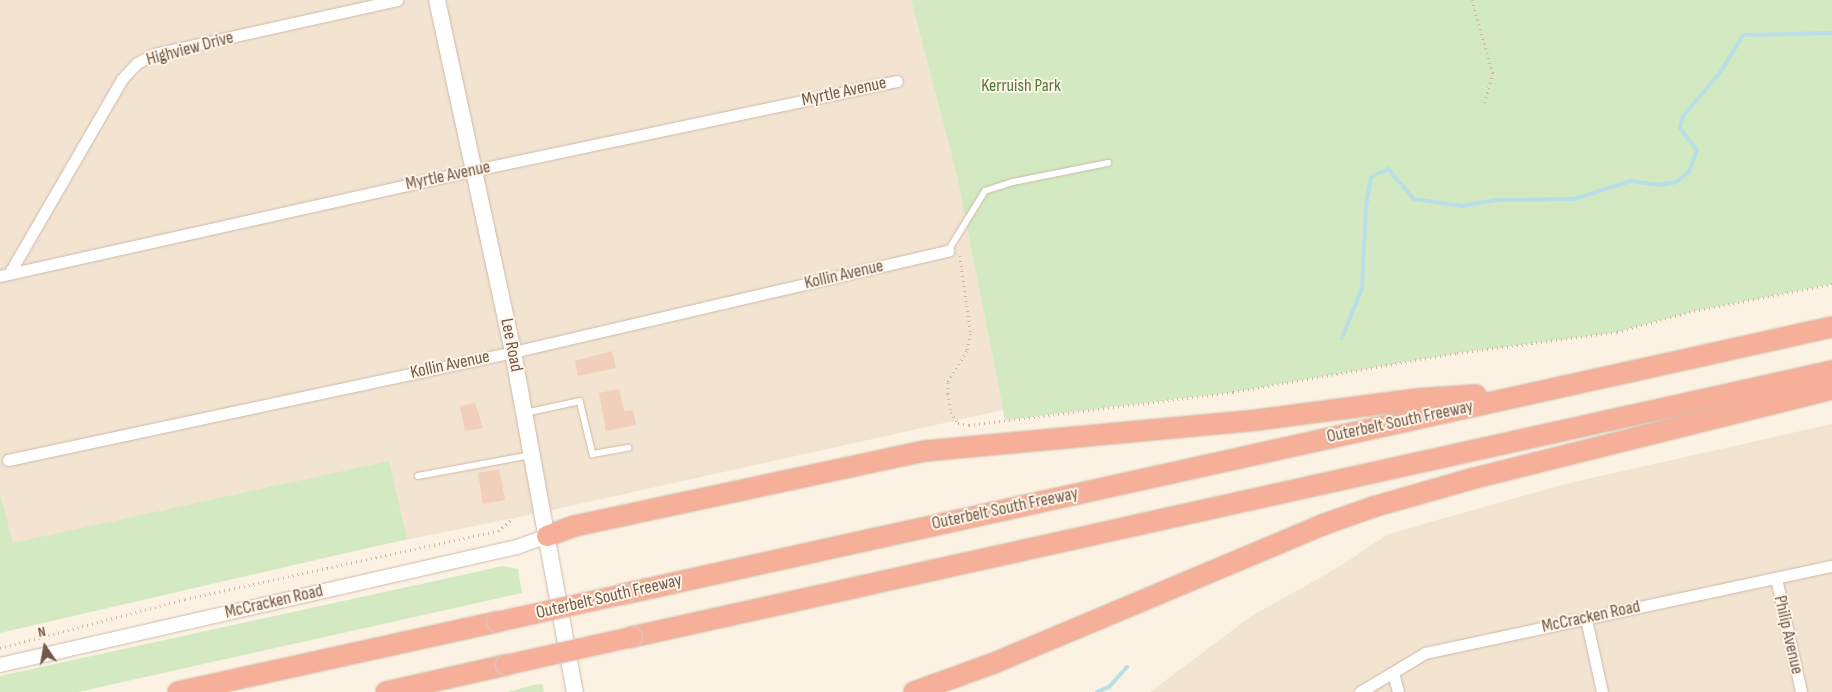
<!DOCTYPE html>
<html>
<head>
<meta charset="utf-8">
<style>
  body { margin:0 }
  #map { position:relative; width:1832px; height:692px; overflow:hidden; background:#fcf2e3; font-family:"Sofia Sans Condensed",sans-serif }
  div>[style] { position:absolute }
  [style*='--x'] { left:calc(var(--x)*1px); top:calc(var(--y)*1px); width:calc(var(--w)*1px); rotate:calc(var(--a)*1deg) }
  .residential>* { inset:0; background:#f3e3d1 }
  .green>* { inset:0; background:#d2e9c1 }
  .stream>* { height:4px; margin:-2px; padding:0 2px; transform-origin:2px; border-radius:2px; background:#b7dfe5 }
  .building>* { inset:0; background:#f1cfba }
  .path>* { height:2.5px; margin-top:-1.25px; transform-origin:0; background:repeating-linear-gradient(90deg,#d6b39e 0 1px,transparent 0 5px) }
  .roads { filter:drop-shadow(0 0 1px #cdb9a9) drop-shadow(0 0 1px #cdb9a9) }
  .service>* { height:5.5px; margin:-2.75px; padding:0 2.75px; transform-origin:2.75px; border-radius:2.75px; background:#fff }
  .minor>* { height:11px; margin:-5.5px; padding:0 5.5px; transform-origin:5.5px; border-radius:5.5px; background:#fff }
  .tertiary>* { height:14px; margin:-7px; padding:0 7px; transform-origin:7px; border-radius:7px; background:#fff }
  .secondary>* { height:16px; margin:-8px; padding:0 8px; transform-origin:8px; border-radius:8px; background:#fff }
  .motorway>* { height:20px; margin:-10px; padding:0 10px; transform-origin:10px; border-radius:10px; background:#f6b09a }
  .bridges { filter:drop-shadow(0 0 1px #d8d0cc) drop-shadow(0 0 1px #d8d0cc) }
  .motorway-bridge>* { height:20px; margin:-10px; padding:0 10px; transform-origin:10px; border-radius:10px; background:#f6b09a }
  span { translate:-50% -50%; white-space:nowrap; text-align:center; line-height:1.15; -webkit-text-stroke:4px #fff6e8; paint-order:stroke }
  .street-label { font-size:18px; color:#735849 }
  .park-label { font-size:18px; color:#537942 }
  .north { position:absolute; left:20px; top:622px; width:50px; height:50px; -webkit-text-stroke:4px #fff6e8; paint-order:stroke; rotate:348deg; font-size:14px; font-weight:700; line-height:20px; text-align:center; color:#735849 }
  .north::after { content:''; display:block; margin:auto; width:18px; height:22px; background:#735849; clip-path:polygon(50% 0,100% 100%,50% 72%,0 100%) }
</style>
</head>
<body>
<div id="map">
  <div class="residential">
    <i style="clip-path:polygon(0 0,911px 0,957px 176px,1003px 410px,543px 512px,29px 617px,0 495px)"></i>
    <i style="clip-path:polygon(1832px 424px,1832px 692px,1150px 692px,1250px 617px,1342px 565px,1388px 534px,1569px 483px)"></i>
  </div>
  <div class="green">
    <i style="clip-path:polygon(911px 0,1832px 0,1832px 284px,1694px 311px,1617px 332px,1457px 353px,1233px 392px,1005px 420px,957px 176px)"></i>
    <i style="clip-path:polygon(389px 461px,407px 539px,0 633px,0 494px,13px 543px)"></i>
    <i style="clip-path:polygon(503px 566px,518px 569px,522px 593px,78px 692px,0 692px,0 676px)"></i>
    <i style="clip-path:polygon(542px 684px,544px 692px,508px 692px,533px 685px)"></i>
  </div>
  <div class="stream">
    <i style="--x:1342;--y:338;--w:54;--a:-68.2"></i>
    <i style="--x:1362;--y:288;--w:82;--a:-87.2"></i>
    <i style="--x:1366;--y:206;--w:29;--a:-80"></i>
    <i style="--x:1371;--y:177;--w:19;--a:-25"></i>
    <i style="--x:1388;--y:169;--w:40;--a:49"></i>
    <i style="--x:1414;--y:199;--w:49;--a:8.3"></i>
    <i style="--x:1462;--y:206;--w:36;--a:-10"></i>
    <i style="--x:1497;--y:200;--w:77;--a:-0.7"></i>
    <i style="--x:1574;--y:199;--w:60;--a:-17.5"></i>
    <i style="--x:1631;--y:181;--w:27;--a:8"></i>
    <i style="--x:1658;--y:185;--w:18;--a:-9"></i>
    <i style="--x:1676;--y:182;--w:16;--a:-38"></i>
    <i style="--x:1689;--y:172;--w:23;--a:-70"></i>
    <i style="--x:1697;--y:150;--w:28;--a:-128"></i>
    <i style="--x:1680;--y:128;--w:12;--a:-76"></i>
    <i style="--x:1683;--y:116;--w:57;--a:-49.3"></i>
    <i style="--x:1720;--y:73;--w:44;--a:-58.8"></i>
    <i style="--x:1743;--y:35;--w:89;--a:-1.3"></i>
    <i style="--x:1097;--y:692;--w:13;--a:-23"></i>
    <i style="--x:1109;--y:687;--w:27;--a:-48"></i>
  </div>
  <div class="building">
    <i style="clip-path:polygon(612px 351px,616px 368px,578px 376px,575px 361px)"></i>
    <i style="clip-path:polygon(619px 389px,624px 411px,633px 410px,636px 425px,606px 431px,599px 393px)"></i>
    <i style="clip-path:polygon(475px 403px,483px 428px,465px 431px,460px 406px)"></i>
    <i style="clip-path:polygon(499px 469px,505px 500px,483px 504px,478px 473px)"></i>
  </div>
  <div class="path">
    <i style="--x:1472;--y:0;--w:76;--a:74"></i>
    <i style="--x:1493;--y:73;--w:31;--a:105"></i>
    <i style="--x:960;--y:256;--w:79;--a:82"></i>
    <i style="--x:971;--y:334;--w:17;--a:103"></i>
    <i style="--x:967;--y:351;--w:37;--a:121"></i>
    <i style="--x:948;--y:383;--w:11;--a:90"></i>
    <i style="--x:948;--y:394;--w:18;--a:81"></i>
    <i style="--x:951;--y:412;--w:13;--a:58"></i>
    <i style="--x:958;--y:423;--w:11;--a:10"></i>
    <i style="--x:969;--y:425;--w:266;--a:-7.1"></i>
    <i style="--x:1233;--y:392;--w:227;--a:-9.9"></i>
    <i style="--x:1457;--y:353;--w:161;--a:-7.5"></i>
    <i style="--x:1617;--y:332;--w:80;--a:-15.3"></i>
    <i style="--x:1694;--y:311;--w:141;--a:-11.1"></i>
    <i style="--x:0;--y:648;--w:191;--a:-14.8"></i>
    <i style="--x:185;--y:599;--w:320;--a:-12.3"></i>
    <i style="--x:498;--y:531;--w:20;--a:-41"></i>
  </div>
  <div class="roads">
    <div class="service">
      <i style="--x:948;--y:251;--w:70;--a:-58.3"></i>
      <i style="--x:985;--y:191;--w:29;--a:-18"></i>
      <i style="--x:1013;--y:182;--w:97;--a:-11.3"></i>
      <i style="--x:525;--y:413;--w:56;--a:-12.3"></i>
      <i style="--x:580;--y:401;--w:55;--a:76.2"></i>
      <i style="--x:593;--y:454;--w:36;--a:-10"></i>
      <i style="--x:418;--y:476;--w:115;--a:-10.5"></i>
    </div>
    <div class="minor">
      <i style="--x:9;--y:274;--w:225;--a:-59.9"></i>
      <i style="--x:122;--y:79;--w:22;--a:-47"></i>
      <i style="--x:137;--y:63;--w:19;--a:-28"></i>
      <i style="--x:154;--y:54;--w:249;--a:-12.5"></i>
      <i style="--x:0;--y:276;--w:487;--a:-12.6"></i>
      <i style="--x:475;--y:170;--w:431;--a:-11.9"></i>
      <i style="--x:8;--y:460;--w:516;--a:-12.07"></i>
      <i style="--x:513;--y:352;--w:447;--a:-13.1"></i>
      <i style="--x:1776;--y:578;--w:117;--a:77.6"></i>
      <i style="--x:1586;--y:619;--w:75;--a:77.6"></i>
      <i style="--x:1393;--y:673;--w:20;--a:75"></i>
      <i style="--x:1360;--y:692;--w:76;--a:-31"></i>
      <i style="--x:1425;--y:653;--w:416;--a:-12.1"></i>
    </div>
    <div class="tertiary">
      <i style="--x:0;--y:665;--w:530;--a:-12.86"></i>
      <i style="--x:517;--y:547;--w:32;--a:-20"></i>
    </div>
    <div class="secondary">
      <i style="--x:437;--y:0;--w:360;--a:77.8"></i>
      <i style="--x:513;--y:352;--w:346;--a:79.7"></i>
    </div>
    <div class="motorway">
      <i style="--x:547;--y:536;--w:30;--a:-20"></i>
      <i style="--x:575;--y:526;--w:357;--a:-12.1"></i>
      <i style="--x:924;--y:451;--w:334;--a:-5.3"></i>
      <i style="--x:1257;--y:420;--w:160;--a:-7.5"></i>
      <i style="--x:1416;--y:399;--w:60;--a:-3.8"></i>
      <i style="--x:624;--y:594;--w:1237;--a:-12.46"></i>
      <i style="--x:632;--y:637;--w:1229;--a:-12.5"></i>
      <i style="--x:178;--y:692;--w:327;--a:-12.4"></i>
      <i style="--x:386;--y:692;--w:123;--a:-12.7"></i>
      <i style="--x:914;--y:692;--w:85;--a:-19.9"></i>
      <i style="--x:994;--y:663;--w:356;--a:-22.8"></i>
      <i style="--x:1322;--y:525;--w:54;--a:-19.4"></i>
      <i style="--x:1373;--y:507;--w:106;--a:-15.9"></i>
      <i style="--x:1475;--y:478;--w:368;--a:-14"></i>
    </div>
  </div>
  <div class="bridges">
    <div class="motorway-bridge">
      <i style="--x:497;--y:622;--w:130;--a:-12.4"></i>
      <i style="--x:506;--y:665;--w:129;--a:-12.5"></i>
    </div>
  </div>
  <div class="street-label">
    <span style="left:190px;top:49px;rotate:-15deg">Highview Drive</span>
    <span style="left:844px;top:92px;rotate:-12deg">Myrtle Avenue</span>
    <span style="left:448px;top:176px;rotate:-12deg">Myrtle Avenue</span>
    <span style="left:844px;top:275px;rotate:-13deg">Kollin Avenue</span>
    <span style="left:511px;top:345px;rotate:79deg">Lee Road</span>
    <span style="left:450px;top:365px;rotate:-12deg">Kollin Avenue</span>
    <span style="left:1400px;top:422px;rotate:-12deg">Outerbelt South Freeway</span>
    <span style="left:1005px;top:509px;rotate:-12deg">Outerbelt South Freeway</span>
    <span style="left:609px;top:597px;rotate:-13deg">Outerbelt South Freeway</span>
    <span style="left:274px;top:602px;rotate:-13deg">McCracken Road</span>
    <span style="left:1591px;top:617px;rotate:-12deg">McCracken Road</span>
    <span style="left:1788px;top:635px;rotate:77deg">Philip Avenue</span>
  </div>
  <div class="park-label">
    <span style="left:1021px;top:86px">Kerruish Park</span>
  </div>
  <div class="north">N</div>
</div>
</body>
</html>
